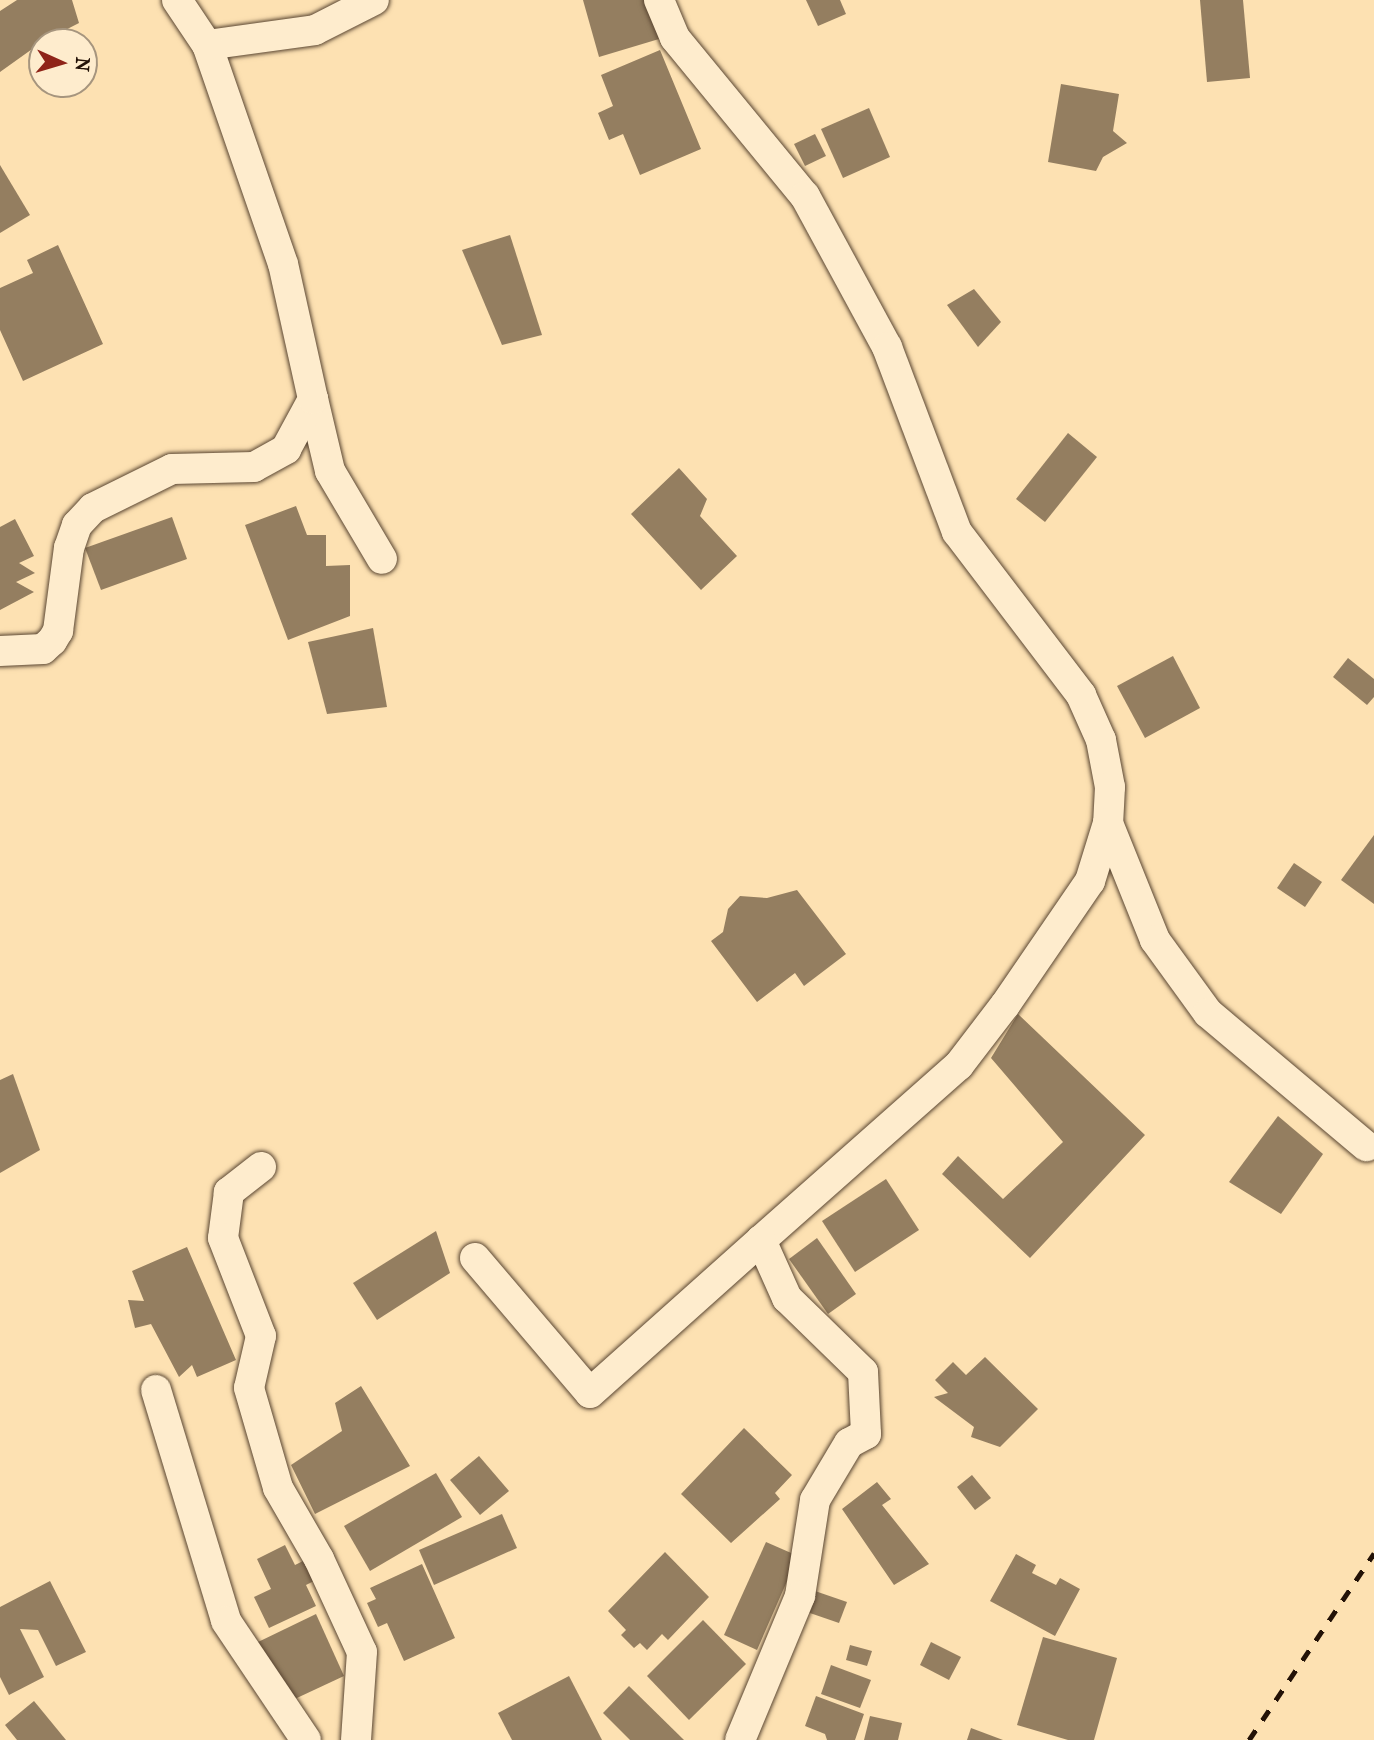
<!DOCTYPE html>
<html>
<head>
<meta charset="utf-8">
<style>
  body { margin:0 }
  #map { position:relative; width:1374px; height:1740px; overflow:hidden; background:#fde1b2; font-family:"IM FELL French Canon",serif }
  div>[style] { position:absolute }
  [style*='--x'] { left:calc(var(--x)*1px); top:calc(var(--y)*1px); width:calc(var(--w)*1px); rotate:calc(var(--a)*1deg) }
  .building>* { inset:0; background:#947e60 }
  .roads { filter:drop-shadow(0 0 2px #5a4632) drop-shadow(0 0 2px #5a4632) }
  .street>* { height:30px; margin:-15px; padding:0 15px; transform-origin:15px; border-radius:15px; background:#feeccd }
  .rail>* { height:5px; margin-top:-2.5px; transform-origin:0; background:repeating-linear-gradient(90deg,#231207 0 12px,transparent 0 24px) }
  span { translate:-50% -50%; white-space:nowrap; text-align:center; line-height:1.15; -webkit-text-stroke:7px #feeccd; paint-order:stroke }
  .north { position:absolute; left:28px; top:28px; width:70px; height:70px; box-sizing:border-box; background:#feeccd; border:2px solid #a6957e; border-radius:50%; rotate:94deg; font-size:19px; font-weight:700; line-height:28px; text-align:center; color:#231207 }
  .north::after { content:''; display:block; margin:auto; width:24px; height:32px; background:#8f2418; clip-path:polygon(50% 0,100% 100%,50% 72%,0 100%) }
</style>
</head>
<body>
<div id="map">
  <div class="building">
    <i style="clip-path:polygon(17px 0,72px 0,79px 23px,42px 42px,0 72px,0 11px)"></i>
    <i style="clip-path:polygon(583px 0,648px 0,659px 39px,599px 57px)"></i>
    <i style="clip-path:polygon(806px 0,840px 0,846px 14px,818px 26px)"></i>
    <i style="clip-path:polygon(1200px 0,1243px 0,1250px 78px,1207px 82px)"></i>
    <i style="clip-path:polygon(660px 50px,701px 149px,640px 175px,623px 134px,609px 140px,598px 113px,613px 106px,601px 75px)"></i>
    <i style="clip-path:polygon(1061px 84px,1119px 94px,1113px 131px,1127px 143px,1103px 157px,1096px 171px,1048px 162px)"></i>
    <i style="clip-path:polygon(869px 108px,890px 157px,843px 178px,821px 129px)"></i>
    <i style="clip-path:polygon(815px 134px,826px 156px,805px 166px,794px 144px)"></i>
    <i style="clip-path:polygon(0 165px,30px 215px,0 233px)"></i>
    <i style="clip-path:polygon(510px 235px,542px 335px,502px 345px,462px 250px)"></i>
    <i style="clip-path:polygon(58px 245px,103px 344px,23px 381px,0 330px,0 288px,33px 273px,27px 260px)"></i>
    <i style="clip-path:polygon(974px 289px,1001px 322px,978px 347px,947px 305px)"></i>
    <i style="clip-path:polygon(1068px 433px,1097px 457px,1045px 522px,1016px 499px)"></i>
    <i style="clip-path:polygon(679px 468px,707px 499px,700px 516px,737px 556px,701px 590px,631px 514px)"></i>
    <i style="clip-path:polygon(296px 506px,307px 535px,326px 535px,326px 566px,350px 565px,350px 616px,288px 640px,245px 525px)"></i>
    <i style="clip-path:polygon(172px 517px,187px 559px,101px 590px,85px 548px)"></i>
    <i style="clip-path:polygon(15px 519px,34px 556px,19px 563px,35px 573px,16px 582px,34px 592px,0 610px,0 527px)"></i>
    <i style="clip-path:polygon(373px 628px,387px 707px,327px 714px,308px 642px)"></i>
    <i style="clip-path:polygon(1173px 656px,1200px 708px,1145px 738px,1117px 686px)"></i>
    <i style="clip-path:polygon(1348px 658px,1374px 679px,1374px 697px,1367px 705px,1333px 677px)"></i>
    <i style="clip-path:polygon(1374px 835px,1374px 904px,1341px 880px)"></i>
    <i style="clip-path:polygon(1294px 863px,1322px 882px,1305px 907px,1277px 888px)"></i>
    <i style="clip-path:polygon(797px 890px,846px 954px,804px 986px,795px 973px,757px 1002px,711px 941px,723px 932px,728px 909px,740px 896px,767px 898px)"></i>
    <i style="clip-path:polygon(1018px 1014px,1145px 1135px,1030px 1258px,942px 1174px,958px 1156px,1003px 1199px,1063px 1142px,991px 1058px)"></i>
    <i style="clip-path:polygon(13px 1074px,40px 1150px,0 1173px,0 1080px)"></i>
    <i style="clip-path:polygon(1278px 1116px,1323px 1154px,1281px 1214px,1229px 1182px)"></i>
    <i style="clip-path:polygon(886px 1179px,919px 1230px,855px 1272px,822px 1221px)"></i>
    <i style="clip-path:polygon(436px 1231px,450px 1273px,377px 1320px,353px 1283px)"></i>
    <i style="clip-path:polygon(817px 1238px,856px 1294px,828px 1314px,789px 1259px)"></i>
    <i style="clip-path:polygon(187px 1247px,236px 1360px,197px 1377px,192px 1365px,179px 1377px,151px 1324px,135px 1328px,128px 1300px,144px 1301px,132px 1271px)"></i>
    <i style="clip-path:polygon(985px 1357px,1038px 1409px,1000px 1447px,971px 1437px,974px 1427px,934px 1397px,948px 1393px,935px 1380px,953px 1362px,966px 1375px)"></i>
    <i style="clip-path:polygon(361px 1386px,410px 1466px,315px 1514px,291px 1465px,342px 1431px,335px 1403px)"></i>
    <i style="clip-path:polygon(744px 1428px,792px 1475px,775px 1493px,780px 1499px,731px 1543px,681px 1494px)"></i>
    <i style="clip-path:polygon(479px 1456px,509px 1491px,480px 1515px,450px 1480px)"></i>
    <i style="clip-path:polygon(436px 1473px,462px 1517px,370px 1571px,344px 1526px)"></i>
    <i style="clip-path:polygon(972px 1475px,991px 1498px,975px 1510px,957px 1487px)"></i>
    <i style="clip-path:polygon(877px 1482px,891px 1499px,882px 1505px,929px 1564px,894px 1585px,842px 1509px)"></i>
    <i style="clip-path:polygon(502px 1514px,517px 1548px,434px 1585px,419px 1550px)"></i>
    <i style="clip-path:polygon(766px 1542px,798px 1556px,757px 1650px,724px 1635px)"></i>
    <i style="clip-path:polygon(285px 1545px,295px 1565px,307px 1559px,318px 1579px,306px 1585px,316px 1606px,269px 1628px,254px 1597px,271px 1589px,257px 1559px)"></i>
    <i style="clip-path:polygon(665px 1552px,709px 1597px,668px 1640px,662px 1634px,647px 1650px,640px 1643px,634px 1648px,621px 1635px,626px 1630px,608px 1611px)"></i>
    <i style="clip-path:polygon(1016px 1554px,1036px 1565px,1032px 1573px,1056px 1585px,1060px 1578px,1080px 1589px,1055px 1636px,990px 1601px)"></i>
    <i style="clip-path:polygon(422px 1564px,455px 1638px,404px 1661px,387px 1623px,378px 1627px,367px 1603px,376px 1599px,370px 1588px)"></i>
    <i style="clip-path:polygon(50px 1581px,86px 1652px,56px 1666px,38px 1630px,20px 1629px,44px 1677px,9px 1695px,0 1677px,0 1607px)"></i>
    <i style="clip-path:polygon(815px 1591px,847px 1602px,839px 1623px,807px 1612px)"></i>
    <i style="clip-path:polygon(316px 1614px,344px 1676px,284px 1704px,256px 1643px)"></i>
    <i style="clip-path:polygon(703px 1620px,746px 1664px,689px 1720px,647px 1676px)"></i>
    <i style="clip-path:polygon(1043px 1637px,1117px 1658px,1094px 1740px,1068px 1740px,1017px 1725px)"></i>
    <i style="clip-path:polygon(931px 1642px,961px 1657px,949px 1680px,920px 1665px)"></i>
    <i style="clip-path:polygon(850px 1645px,872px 1651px,867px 1666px,846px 1660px)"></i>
    <i style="clip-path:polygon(831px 1665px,871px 1680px,860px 1708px,821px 1694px)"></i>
    <i style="clip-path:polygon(569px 1676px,602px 1740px,512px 1740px,498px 1713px)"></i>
    <i style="clip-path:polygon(629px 1686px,684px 1740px,630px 1740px,603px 1713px)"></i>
    <i style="clip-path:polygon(816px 1696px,864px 1714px,855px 1740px,827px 1740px,825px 1734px,805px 1726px)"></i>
    <i style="clip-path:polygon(34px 1701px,66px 1740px,17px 1740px,5px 1725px)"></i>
    <i style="clip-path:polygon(870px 1716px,902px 1723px,898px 1740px,864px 1740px)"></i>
    <i style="clip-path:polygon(971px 1728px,1003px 1740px,967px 1740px)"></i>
  </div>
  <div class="roads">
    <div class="street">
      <i style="--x:659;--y:0;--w:41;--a:67.2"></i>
      <i style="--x:675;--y:38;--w:205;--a:50.6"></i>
      <i style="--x:805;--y:196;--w:172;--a:61.5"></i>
      <i style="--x:887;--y:347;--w:198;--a:69.3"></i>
      <i style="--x:957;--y:532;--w:205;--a:52.7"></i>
      <i style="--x:1081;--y:695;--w:49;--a:66"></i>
      <i style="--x:1101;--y:740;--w:48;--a:79.2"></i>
      <i style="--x:1110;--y:787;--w:36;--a:93"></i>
      <i style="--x:1108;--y:823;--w:61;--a:107.2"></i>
      <i style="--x:1090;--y:881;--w:150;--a:124.4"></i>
      <i style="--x:1005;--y:1005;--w:76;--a:127.5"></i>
      <i style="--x:959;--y:1065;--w:264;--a:138.5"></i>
      <i style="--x:761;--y:1240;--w:64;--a:65.9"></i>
      <i style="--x:787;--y:1298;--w:106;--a:44.2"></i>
      <i style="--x:863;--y:1372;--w:62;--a:87.2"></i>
      <i style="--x:866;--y:1434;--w:19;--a:152"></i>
      <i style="--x:849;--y:1443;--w:66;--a:120.8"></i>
      <i style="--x:815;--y:1500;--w:97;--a:98.9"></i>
      <i style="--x:800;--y:1596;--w:156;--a:112.6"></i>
      <i style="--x:207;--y:45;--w:109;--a:-7.9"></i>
      <i style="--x:315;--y:30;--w:66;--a:-27"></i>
      <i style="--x:313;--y:399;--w:74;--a:76.7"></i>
      <i style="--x:330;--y:471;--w:102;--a:59.4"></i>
      <i style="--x:0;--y:651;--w:43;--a:-2.7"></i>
      <i style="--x:43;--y:649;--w:12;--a:-42"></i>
      <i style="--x:52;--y:641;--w:12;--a:-59"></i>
      <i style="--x:58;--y:631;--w:84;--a:-82.5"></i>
      <i style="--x:69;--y:548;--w:24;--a:-71"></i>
      <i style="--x:77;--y:525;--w:23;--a:-47"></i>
      <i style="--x:93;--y:508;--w:88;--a:-26.3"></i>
      <i style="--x:172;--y:469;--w:82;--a:-1.4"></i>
      <i style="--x:254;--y:467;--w:37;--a:-29"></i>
      <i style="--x:286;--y:449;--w:57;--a:-61.6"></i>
      <i style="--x:313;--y:399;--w:138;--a:-102.5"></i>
      <i style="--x:283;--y:264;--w:232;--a:-109.1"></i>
      <i style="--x:207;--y:45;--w:54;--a:-123.7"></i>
      <i style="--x:1108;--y:823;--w:126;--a:68.1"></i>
      <i style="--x:1155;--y:940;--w:90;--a:54"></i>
      <i style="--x:1208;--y:1013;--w:207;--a:40.1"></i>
      <i style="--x:261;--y:1167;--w:41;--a:142"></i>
      <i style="--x:229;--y:1192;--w:46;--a:97.4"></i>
      <i style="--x:223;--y:1238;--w:105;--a:68.8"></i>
      <i style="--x:261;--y:1336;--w:53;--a:103"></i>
      <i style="--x:249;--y:1388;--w:104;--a:73.8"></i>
      <i style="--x:278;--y:1488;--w:82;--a:60"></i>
      <i style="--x:319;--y:1559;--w:102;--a:65.2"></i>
      <i style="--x:362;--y:1652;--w:88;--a:93.9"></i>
      <i style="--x:475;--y:1258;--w:177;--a:49.6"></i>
      <i style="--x:590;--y:1393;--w:229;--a:-41.8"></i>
      <i style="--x:156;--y:1390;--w:241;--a:73.1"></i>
      <i style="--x:226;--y:1621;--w:143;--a:56.1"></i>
    </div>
  </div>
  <div class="rail">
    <i style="--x:1249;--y:1740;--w:225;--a:-56.2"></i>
  </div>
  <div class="north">N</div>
</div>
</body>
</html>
